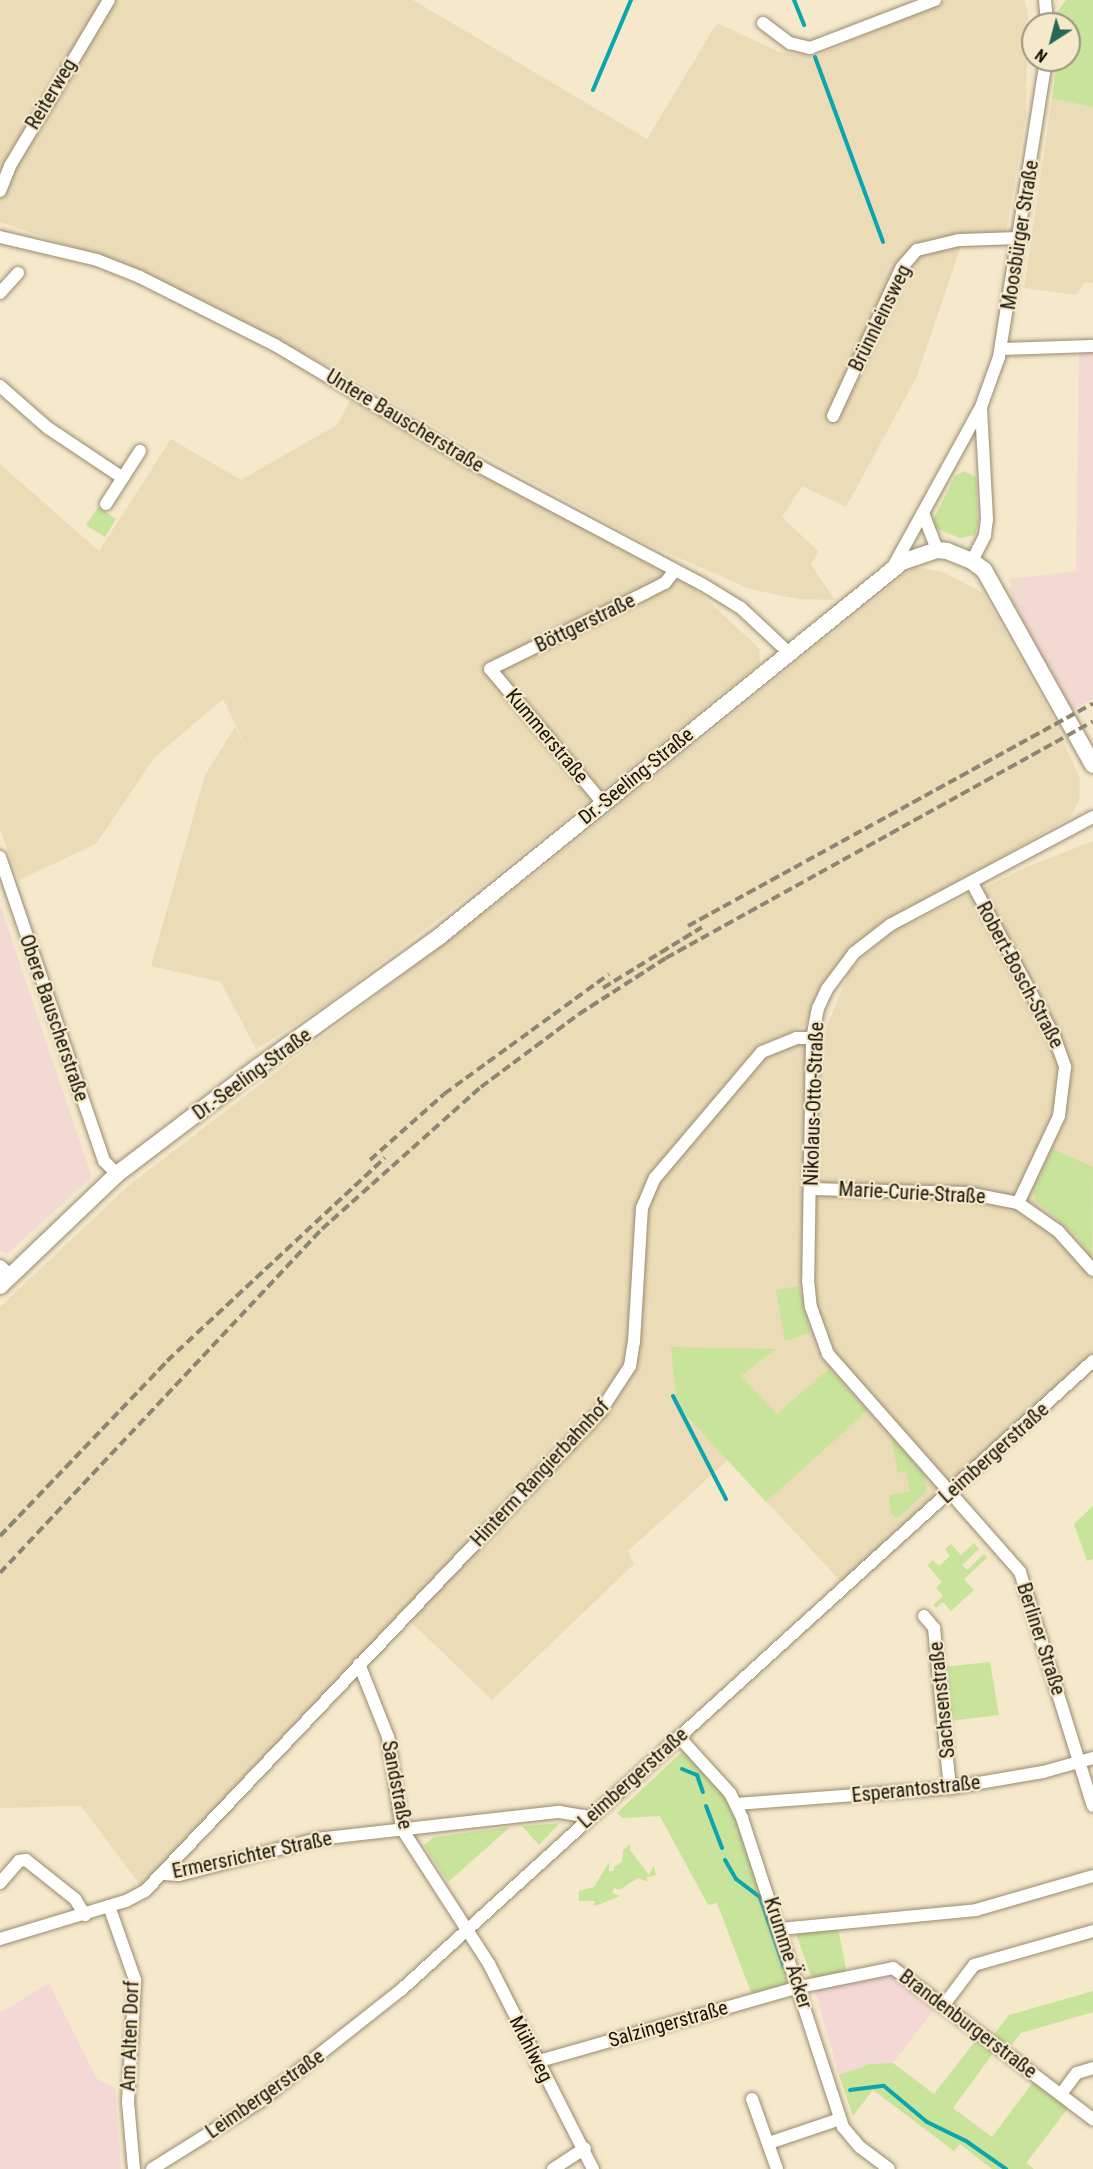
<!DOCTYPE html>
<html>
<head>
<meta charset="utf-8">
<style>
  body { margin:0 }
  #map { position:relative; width:1093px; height:2169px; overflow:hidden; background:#f5e8cb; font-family:"Roboto Condensed",sans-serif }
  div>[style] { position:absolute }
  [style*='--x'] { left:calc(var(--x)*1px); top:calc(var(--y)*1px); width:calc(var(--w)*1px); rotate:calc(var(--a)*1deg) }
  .built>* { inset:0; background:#ebdbb7 }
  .industrial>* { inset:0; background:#f2d9d1 }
  .education>* { inset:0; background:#f3d8d5 }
  .green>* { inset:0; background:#c8e39a }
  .stream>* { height:4px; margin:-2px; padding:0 2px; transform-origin:2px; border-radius:2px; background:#0ba5af }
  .roads { filter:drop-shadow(0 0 2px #978b70) drop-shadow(0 0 2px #978b70) }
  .minor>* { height:12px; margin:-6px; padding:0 6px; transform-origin:6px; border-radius:6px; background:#fff }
  .major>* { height:16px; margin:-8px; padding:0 8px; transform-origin:8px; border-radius:8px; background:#fff }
  .rail>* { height:4px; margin-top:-2px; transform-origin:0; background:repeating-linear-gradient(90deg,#8d8570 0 9px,transparent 0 13.5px) }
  span { translate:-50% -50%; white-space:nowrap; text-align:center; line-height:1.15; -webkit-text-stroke:4.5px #f5e8cb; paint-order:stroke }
  .street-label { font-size:20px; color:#181409 }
  .north { position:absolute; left:1021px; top:12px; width:60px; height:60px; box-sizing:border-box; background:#f5e8cb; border:2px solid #9d937d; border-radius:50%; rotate:216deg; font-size:16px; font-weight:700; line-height:24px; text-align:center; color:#181409 }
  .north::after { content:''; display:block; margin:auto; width:21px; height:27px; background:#256859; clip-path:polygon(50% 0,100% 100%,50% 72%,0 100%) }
</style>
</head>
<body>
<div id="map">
  <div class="built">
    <i style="clip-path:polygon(0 0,413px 0,647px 139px,717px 23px,779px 52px,815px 57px,945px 0,1024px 0,1028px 12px,1026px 115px,1006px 234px,955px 237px,960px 249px,916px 378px,846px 507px,802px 486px,782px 517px,818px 551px,811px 565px,835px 600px,798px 599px,750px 589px,647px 544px,465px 445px,347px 375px,136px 269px,0 222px)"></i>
    <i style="clip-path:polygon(1052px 99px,1093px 107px,1093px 283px,1084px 282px,1077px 295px,1024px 288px)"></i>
    <i style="clip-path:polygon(352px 397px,693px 587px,759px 648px,760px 663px,495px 876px,322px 1008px,256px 1049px,221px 982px,151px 966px,205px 775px,235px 727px,249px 752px,223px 699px,154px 758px,96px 844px,19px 880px,0 830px,0 464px,99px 551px,171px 439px,241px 480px,337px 425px)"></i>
    <i style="clip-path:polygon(914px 567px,943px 572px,983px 593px,1053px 718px,1080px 779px,1079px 802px,1069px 818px,872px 931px,819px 993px,805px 1026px,760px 1045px,735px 1072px,651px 1177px,631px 1339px,621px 1373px,596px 1408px,162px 1868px,140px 1885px,81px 1806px,0 1808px,0 1307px,128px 1186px,542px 868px)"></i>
    <i style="clip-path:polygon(1093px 841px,1093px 1361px,845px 1586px,728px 1460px,628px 1551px,634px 1564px,492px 1700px,409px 1620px,543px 1482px,631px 1379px,640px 1341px,647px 1209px,660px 1180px,757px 1064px,775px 1051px,794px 1045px,819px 1046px,849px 972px,876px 945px,896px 930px,1027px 867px)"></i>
  </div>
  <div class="industrial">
    <i style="clip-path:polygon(1079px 352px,1093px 352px,1093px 699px,1070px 712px,1011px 597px,1010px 579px,1076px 571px)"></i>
    <i style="clip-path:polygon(0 905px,92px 1177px,7px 1254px,0 1251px)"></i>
  </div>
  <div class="education">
    <i style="clip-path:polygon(892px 1973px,936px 2007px,893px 2063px,870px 2064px,839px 2075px,815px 1991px,821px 1986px)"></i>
    <i style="clip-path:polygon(49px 1983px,97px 2079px,115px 2088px,121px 2169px,0 2169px,0 2013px)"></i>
  </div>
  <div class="green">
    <i style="clip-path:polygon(1066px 0,1093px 0,1093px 107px,1052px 99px,1057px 60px,1069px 60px,1069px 24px,1056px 24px,1055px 15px)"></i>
    <i style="clip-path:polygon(964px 471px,976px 477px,978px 524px,975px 535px,960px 538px,930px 526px,955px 476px)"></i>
    <i style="clip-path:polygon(98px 507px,116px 519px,105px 537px,86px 525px)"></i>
    <i style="clip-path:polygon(1053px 1149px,1093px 1167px,1092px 1260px,1078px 1237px,1035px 1200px,1034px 1189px)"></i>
    <i style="clip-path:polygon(799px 1286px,810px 1333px,785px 1341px,776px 1290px)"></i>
    <i style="clip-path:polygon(671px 1347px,776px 1349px,741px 1376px,777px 1414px,829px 1369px,867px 1411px,766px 1502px,685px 1414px,676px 1396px)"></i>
    <i style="clip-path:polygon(891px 1438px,924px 1474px,926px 1492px,897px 1519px,891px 1513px,889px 1495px,910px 1491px,906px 1471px,898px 1473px)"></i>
    <i style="clip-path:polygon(1093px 1506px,1093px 1559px,1087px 1561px,1074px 1524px)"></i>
    <i style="clip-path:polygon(974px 1543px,979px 1549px,962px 1565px,967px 1570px,984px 1554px,987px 1558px,964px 1579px,974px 1590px,951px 1611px,943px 1602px,936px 1608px,933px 1605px,943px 1596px,936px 1588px,942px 1582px,927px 1565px,933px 1560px,939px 1566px,950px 1556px,945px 1549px,951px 1544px,961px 1555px)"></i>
    <i style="clip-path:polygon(990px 1662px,999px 1715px,950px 1721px,943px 1667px)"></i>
    <i style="clip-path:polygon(686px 1748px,741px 1819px,794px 1985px,754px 2000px,717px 1903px,708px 1905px,660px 1816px,623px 1818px,617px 1813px)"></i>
    <i style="clip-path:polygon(560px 1823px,539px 1845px,523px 1827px,523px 1826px)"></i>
    <i style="clip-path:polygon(510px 1827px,448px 1882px,424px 1845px,434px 1837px)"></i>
    <i style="clip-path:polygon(631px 1844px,630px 1850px,649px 1875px,654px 1865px,656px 1875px,646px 1878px,649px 1882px,638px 1878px,619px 1890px,614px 1888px,612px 1893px,620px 1896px,598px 1905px,593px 1906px,595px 1901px,579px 1901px,579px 1891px,594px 1887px,609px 1862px,609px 1871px,614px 1871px,614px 1867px,622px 1862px,623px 1850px)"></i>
    <i style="clip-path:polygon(794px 1928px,838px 1928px,847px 1974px,819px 1980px,811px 1976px)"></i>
    <i style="clip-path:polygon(1093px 1991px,1093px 2012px,1021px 2033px,1005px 2053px,997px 2048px,953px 2108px,992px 2137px,1037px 2077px,1072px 2103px,1026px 2163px,1034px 2169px,992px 2169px,960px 2144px,954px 2151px,873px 2090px,853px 2116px,839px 2075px,870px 2064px,893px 2063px,934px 2094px,980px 2035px,989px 2041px,1009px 2015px)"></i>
  </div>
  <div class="stream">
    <i style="--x:794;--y:0;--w:27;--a:68"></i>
    <i style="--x:815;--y:57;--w:197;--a:69.8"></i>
    <i style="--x:593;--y:90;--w:98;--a:-67.1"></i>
    <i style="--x:673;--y:1396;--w:116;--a:62.8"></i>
    <i style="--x:682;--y:1769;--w:16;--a:22"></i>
    <i style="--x:697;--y:1775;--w:18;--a:71"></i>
    <i style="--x:706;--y:1806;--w:45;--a:69.1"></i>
    <i style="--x:725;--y:1860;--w:22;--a:60"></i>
    <i style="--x:736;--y:1879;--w:30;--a:37"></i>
    <i style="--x:760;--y:1897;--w:74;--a:71.1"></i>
    <i style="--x:850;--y:2090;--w:34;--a:-7"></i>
    <i style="--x:884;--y:2086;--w:56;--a:39.9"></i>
    <i style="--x:927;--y:2122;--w:43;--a:26"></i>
    <i style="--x:966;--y:2141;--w:49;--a:35"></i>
  </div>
  <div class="roads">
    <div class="minor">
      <i style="--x:1045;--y:0;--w:24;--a:85"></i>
      <i style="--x:763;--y:23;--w:34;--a:37"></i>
      <i style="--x:790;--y:43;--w:21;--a:14"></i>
      <i style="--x:810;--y:48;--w:134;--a:-21"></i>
      <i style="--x:0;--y:191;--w:27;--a:-68"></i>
      <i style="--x:10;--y:166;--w:193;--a:-59.2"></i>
      <i style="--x:0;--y:237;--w:100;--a:13.3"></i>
      <i style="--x:97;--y:260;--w:46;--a:21.6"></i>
      <i style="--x:140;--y:277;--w:151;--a:26.7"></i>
      <i style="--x:275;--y:345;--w:233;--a:30.8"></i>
      <i style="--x:475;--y:464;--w:257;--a:27.9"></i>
      <i style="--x:702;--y:584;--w:46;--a:31.6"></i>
      <i style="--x:741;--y:608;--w:64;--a:43.1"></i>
      <i style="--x:0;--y:293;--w:27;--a:-48"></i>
      <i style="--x:1001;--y:349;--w:92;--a:-1.9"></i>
      <i style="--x:0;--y:386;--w:64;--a:41.2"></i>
      <i style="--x:48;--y:428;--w:90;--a:33.7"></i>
      <i style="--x:833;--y:416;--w:164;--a:-65.2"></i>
      <i style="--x:902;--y:267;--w:23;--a:-49"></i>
      <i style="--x:917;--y:250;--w:43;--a:-13.4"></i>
      <i style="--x:959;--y:240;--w:61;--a:-1.9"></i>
      <i style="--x:106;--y:504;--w:63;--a:-57.3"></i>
      <i style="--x:923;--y:513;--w:40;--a:69"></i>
      <i style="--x:972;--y:561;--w:29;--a:-63"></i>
      <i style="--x:985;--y:535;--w:16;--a:-83"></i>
      <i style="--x:987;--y:519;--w:111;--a:-93.1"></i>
      <i style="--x:893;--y:567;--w:183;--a:-61.2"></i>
      <i style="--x:981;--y:407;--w:53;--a:-70.2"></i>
      <i style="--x:999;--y:357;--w:301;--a:-81"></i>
      <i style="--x:603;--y:803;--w:175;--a:-130.1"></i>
      <i style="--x:490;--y:669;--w:173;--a:-26.1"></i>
      <i style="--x:645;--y:593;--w:22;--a:-27"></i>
      <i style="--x:665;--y:583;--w:16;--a:-52"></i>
      <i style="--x:1093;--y:817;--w:230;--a:152"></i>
      <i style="--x:890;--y:925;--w:46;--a:142.1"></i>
      <i style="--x:854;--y:953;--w:45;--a:126.9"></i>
      <i style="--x:827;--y:989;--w:21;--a:115"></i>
      <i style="--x:818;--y:1008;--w:31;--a:101"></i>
      <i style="--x:812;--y:1038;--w:242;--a:90.9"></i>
      <i style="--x:808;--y:1280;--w:27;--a:84"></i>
      <i style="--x:811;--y:1307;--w:50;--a:70.1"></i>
      <i style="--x:828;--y:1354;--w:290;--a:48.6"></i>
      <i style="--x:1020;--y:1572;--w:245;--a:72.7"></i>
      <i style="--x:0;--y:857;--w:321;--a:71.1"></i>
      <i style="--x:104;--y:1161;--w:18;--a:45"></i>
      <i style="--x:972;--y:883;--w:174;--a:61.8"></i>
      <i style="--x:1054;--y:1036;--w:33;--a:70"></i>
      <i style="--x:1065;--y:1067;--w:49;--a:97"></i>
      <i style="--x:1059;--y:1116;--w:96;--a:115.2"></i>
      <i style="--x:811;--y:1189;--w:156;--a:1.5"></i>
      <i style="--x:967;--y:1193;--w:52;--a:11.1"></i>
      <i style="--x:1018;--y:1203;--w:49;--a:35"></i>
      <i style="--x:1058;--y:1231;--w:52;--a:48.1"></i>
      <i style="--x:0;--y:1266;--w:15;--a:42"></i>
      <i style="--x:924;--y:1616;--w:16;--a:50"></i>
      <i style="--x:934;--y:1628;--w:161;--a:84.3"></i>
      <i style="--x:359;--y:1664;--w:79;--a:68.3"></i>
      <i style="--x:388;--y:1737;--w:93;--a:81.3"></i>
      <i style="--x:402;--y:1829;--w:161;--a:57.2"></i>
      <i style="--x:489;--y:1964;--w:230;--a:63.1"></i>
      <i style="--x:679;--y:1737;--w:76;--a:47.7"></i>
      <i style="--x:730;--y:1793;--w:28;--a:64"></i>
      <i style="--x:742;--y:1818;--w:325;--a:71.9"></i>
      <i style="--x:843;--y:2127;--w:26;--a:50"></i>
      <i style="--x:860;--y:2147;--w:36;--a:37"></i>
      <i style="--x:736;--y:1804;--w:215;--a:-4.3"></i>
      <i style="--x:950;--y:1788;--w:94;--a:-9.8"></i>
      <i style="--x:1043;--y:1772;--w:52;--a:-15.6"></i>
      <i style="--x:164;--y:1874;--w:15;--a:4"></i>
      <i style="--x:179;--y:1875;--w:143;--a:-14.6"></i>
      <i style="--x:317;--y:1839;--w:244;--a:-6.4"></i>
      <i style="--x:559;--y:1812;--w:31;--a:9"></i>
      <i style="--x:0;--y:1883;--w:29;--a:-49"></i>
      <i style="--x:19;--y:1861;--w:7;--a:-8"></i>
      <i style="--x:26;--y:1860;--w:63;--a:38.5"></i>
      <i style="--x:75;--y:1899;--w:19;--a:58"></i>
      <i style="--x:109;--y:1906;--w:78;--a:70.6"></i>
      <i style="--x:135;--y:1980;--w:122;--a:93.3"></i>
      <i style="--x:128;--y:2102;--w:67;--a:84.9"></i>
      <i style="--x:780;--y:1929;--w:197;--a:-5.5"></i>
      <i style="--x:976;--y:1910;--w:122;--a:-16.2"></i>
      <i style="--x:0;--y:1939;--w:132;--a:-16.8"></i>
      <i style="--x:126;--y:1901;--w:21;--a:-28"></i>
      <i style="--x:145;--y:1891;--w:661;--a:-46.47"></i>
      <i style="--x:600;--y:1412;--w:55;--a:-56.9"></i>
      <i style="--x:630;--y:1366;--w:24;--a:-81"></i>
      <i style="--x:634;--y:1342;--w:134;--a:-86.6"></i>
      <i style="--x:642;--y:1208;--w:33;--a:-67"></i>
      <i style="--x:655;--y:1178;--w:165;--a:-49.7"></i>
      <i style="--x:762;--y:1052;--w:37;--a:-22"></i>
      <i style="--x:796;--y:1038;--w:16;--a:0"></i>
      <i style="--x:943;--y:2006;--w:51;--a:-52.9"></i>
      <i style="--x:974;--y:1965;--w:124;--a:-15.9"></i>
      <i style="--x:536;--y:2062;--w:274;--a:-15.9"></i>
      <i style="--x:800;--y:1987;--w:95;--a:-11.5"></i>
      <i style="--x:893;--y:1968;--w:251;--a:37.1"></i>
      <i style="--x:1061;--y:2094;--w:26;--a:-53"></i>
      <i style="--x:1077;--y:2073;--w:17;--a:-17"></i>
      <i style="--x:752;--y:2099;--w:74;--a:70.3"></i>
      <i style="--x:769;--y:2143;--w:75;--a:-18.7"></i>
      <i style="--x:152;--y:2169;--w:126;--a:-32.1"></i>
      <i style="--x:259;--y:2102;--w:181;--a:-38.3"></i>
      <i style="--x:401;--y:1990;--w:935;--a:-42.27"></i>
      <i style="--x:553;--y:2169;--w:38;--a:-33"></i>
    </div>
    <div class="major">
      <i style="--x:0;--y:1286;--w:162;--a:-43.7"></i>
      <i style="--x:117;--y:1174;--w:177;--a:-37.2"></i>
      <i style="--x:258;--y:1067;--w:224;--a:-35.7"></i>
      <i style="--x:440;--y:936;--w:594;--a:-38.99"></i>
      <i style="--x:902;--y:562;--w:37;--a:-19"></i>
      <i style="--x:937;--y:550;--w:10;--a:6"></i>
      <i style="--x:947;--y:551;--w:27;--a:22"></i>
      <i style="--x:972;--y:561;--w:15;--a:37"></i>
      <i style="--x:984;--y:570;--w:223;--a:60.8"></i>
    </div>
  </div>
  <div class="rail">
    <i style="--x:688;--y:926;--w:462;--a:-28.8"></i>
    <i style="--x:603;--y:988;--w:116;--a:-31.6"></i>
    <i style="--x:370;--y:1160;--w:99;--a:-41.7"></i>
    <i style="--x:444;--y:1094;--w:204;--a:-36"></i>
    <i style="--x:0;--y:1536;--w:242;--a:-46.3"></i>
    <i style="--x:167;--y:1361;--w:298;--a:-43"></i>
    <i style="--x:0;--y:1573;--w:471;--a:-46.9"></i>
    <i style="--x:322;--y:1229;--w:213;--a:-41.8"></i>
    <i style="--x:481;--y:1087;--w:122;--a:-36.7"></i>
    <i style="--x:579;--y:1014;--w:103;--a:-32.8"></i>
    <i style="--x:666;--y:958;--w:488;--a:-29"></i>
  </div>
  <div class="street-label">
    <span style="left:51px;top:94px;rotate:-59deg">Reiterweg</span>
    <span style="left:1020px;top:235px;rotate:-81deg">Moosbürger Straße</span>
    <span style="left:880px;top:318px;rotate:-64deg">Brünnleinsweg</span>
    <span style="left:405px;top:421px;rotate:31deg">Untere Bauscherstraße</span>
    <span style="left:585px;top:623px;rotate:-26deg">Böttgerstraße</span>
    <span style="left:547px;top:736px;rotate:50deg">Kummerstraße</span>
    <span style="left:636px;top:776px;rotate:-39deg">Dr.-Seeling-Straße</span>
    <span style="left:1020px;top:975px;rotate:62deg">Robert-Bosch-Straße</span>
    <span style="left:54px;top:1018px;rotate:71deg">Obere Bauscherstraße</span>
    <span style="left:252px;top:1074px;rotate:-36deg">Dr.-Seeling-Straße</span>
    <span style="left:814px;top:1104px;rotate:-88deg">Nikolaus-Otto-Straße</span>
    <span style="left:912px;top:1193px;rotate:3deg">Marie-Curie-Straße</span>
    <span style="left:994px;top:1453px;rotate:-42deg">Leimbergerstraße</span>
    <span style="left:540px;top:1473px;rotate:-47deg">Hinterm Rangierbahnhof</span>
    <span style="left:1041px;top:1639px;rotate:72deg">Berliner Straße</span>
    <span style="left:942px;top:1700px;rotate:-96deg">Sachsenstraße</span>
    <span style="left:633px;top:1778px;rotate:-42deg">Leimbergerstraße</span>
    <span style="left:397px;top:1785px;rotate:79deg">Sandstraße</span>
    <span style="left:916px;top:1789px;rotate:-6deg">Esperantostraße</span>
    <span style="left:252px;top:1855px;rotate:-12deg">Ermersrichter Straße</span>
    <span style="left:788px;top:1953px;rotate:72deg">Krumme Äcker</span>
    <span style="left:668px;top:2024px;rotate:-16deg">Salzingerstraße</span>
    <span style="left:968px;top:2024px;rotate:37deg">Brandenburgerstraße</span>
    <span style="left:130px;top:2036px;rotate:-88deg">Am Alten Dorf</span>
    <span style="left:531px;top:2049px;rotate:63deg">Mühlweg</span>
    <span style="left:265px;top:2094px;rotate:-35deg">Leimbergerstraße</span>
  </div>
  <div class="north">N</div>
</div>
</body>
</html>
